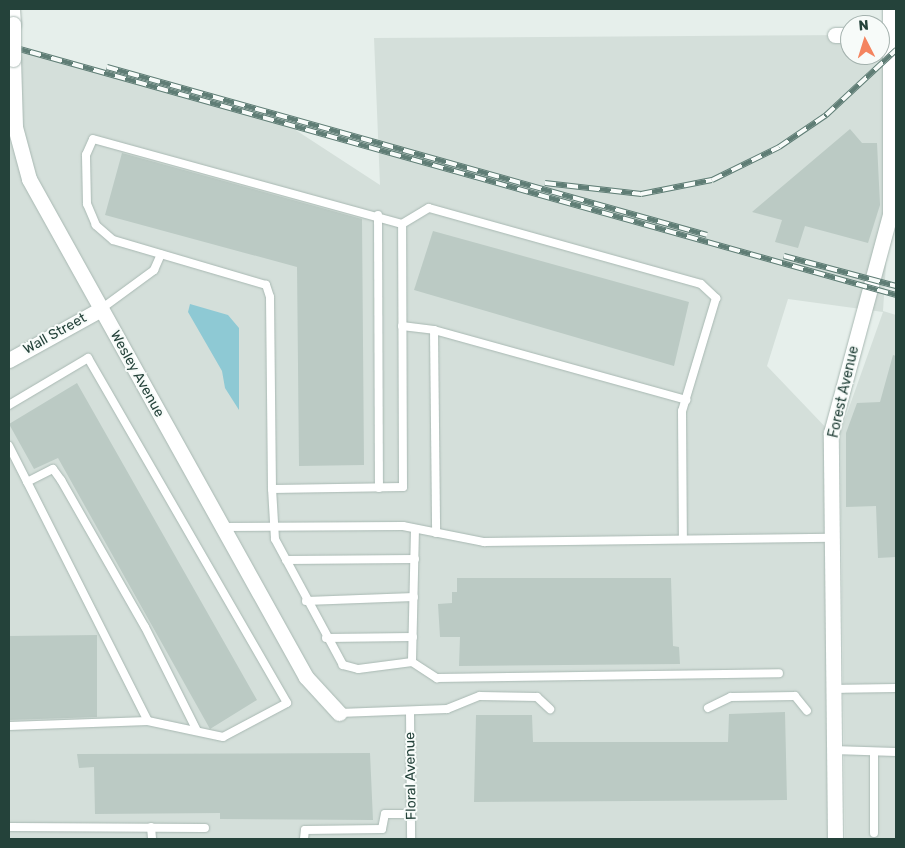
<!DOCTYPE html>
<html>
<head>
<meta charset="utf-8">
<style>
  body { margin:0 }
  #map { position:relative; width:905px; height:848px; overflow:hidden; background:#e6efeb; font-family:Rubik,sans-serif }
  div>[style] { position:absolute }
  [style*='--x'] { left:calc(var(--x)*1px); top:calc(var(--y)*1px); width:calc(var(--w)*1px); rotate:calc(var(--a)*1deg) }
  .built>* { inset:0; background:#d4dfda }
  .water>* { inset:0; background:#8ec9d4 }
  .building>* { inset:0; background:#bbcac4 }
  .roads { filter:drop-shadow(0 0 1px #a8b8b2) drop-shadow(0 0 1px #a8b8b2) }
  .lane>* { height:8px; margin:-4px; padding:0 4px; transform-origin:4px; border-radius:4px; background:#fff }
  .street>* { height:15px; margin:-7.5px; padding:0 7.5px; transform-origin:7.5px; border-radius:7.5px; background:#fff }
  .rail>* { height:5.5px; margin-top:-2.75px; transform-origin:0; background:repeating-linear-gradient(90deg,#f7fbf9 0 11px,#5f7d75 0 22px); box-sizing:border-box; border-block:1px solid #5f7d75 }
  .bridges { filter:drop-shadow(0 0 1px #a8b8b2) drop-shadow(0 0 1px #a8b8b2) }
  .street-bridge>* { height:15px; margin:-7.5px; padding:0 7.5px; transform-origin:7.5px; border-radius:7.5px; background:#fff }
  span { translate:-50% -50%; white-space:nowrap; text-align:center; line-height:1.15; -webkit-text-stroke:4px #f7fbf9; paint-order:stroke }
  .street-label { font-size:14px; color:#24423a }
  .frame { position:absolute; inset:0; border:10px solid #24423a; pointer-events:none }
  .north { position:absolute; left:840px; top:15px; width:50px; height:50px; box-sizing:border-box; background:#f7fbf9; border:1px solid #a3b1ad; border-radius:50%; rotate:355deg; font-size:14px; font-weight:700; line-height:20px; text-align:center; color:#24423a }
  .north::after { content:''; display:block; margin:auto; width:18px; height:22px; background:#f4845f; clip-path:polygon(50% 0,100% 100%,50% 72%,0 100%) }
</style>
</head>
<body>
<div id="map">
  <div class="built">
    <i style="clip-path:polygon(850px 35px,850px 55px,880px 55px,880px 35px,888px 35px,889px 218px,883px 311px,896px 315px,896px 839px,845px 839px,840px 433px,883px 312px,788px 299px,767px 366px,831px 433px,835px 839px,9px 839px,9px 46px,291px 127px,380px 185px,374px 38px)"></i>
  </div>
  <div class="water">
    <i style="clip-path:polygon(190px 304px,228px 315px,239px 328px,239px 410px,225px 388px,222px 371px,188px 312px)"></i>
  </div>
  <div class="building">
    <i style="clip-path:polygon(850px 129px,862px 143px,877px 143px,880px 205px,868px 243px,805px 226px,798px 248px,775px 242px,782px 220px,752px 212px)"></i>
    <i style="clip-path:polygon(122px 153px,362px 219px,364px 465px,299px 466px,297px 267px,105px 215px)"></i>
    <i style="clip-path:polygon(433px 231px,689px 302px,674px 366px,414px 290px)"></i>
    <i style="clip-path:polygon(893px 355px,896px 356px,896px 557px,878px 558px,876px 506px,846px 507px,846px 433px,857px 403px,880px 402px)"></i>
    <i style="clip-path:polygon(77px 383px,257px 700px,210px 729px,58px 458px,34px 469px,9px 424px)"></i>
    <i style="clip-path:polygon(457px 578px,671px 578px,673px 646px,679px 647px,680px 664px,459px 666px,460px 637px,440px 637px,438px 604px,452px 603px,452px 592px,457px 592px)"></i>
    <i style="clip-path:polygon(97px 635px,97px 717px,9px 720px,9px 636px)"></i>
    <i style="clip-path:polygon(785px 712px,787px 800px,474px 802px,476px 715px,532px 715px,533px 742px,728px 742px,729px 714px)"></i>
    <i style="clip-path:polygon(370px 753px,373px 820px,220px 819px,220px 813px,95px 814px,94px 767px,79px 768px,77px 754px)"></i>
  </div>
  <div class="roads">
    <div class="lane">
      <i style="--x:378;--y:215;--w:273;--a:89.8"></i>
      <i style="--x:101;--y:309;--w:66;--a:-36.3"></i>
      <i style="--x:154;--y:270;--w:17;--a:-66"></i>
      <i style="--x:402;--y:326;--w:32;--a:7"></i>
      <i style="--x:434;--y:330;--w:262;--a:15.5"></i>
      <i style="--x:434;--y:330;--w:203;--a:89.4"></i>
      <i style="--x:9;--y:405;--w:92;--a:-30.7"></i>
      <i style="--x:88;--y:358;--w:398;--a:60"></i>
      <i style="--x:287;--y:703;--w:72;--a:152"></i>
      <i style="--x:223;--y:737;--w:77;--a:-168"></i>
      <i style="--x:9;--y:446;--w:308;--a:63.2"></i>
      <i style="--x:148;--y:721;--w:139;--a:177.9"></i>
      <i style="--x:27;--y:482;--w:29;--a:-27"></i>
      <i style="--x:53;--y:469;--w:14;--a:54"></i>
      <i style="--x:61;--y:480;--w:169;--a:60.3"></i>
      <i style="--x:145;--y:627;--w:116;--a:63.4"></i>
      <i style="--x:272;--y:489;--w:192;--a:-90.6"></i>
      <i style="--x:270;--y:297;--w:13;--a:-108"></i>
      <i style="--x:266;--y:285;--w:159;--a:-163.6"></i>
      <i style="--x:113;--y:240;--w:23;--a:-139"></i>
      <i style="--x:96;--y:225;--w:23;--a:-113"></i>
      <i style="--x:87;--y:204;--w:49;--a:-91.2"></i>
      <i style="--x:86;--y:155;--w:17;--a:-66"></i>
      <i style="--x:93;--y:139;--w:320;--a:15.4"></i>
      <i style="--x:223;--y:527;--w:180;--a:-0.3"></i>
      <i style="--x:403;--y:526;--w:83;--a:11.2"></i>
      <i style="--x:484;--y:542;--w:348;--a:-0.7"></i>
      <i style="--x:415;--y:529;--w:133;--a:91.3"></i>
      <i style="--x:412;--y:662;--w:30;--a:33"></i>
      <i style="--x:437;--y:678;--w:342;--a:-0.8"></i>
      <i style="--x:286;--y:560;--w:129;--a:-0.4"></i>
      <i style="--x:306;--y:601;--w:108;--a:-2.1"></i>
      <i style="--x:326;--y:638;--w:87;--a:-0.7"></i>
      <i style="--x:412;--y:662;--w:54;--a:172.6"></i>
      <i style="--x:358;--y:669;--w:16;--a:-165"></i>
      <i style="--x:343;--y:665;--w:143;--a:-118.4"></i>
      <i style="--x:275;--y:539;--w:50;--a:-93.4"></i>
      <i style="--x:272;--y:489;--w:131;--a:-0.9"></i>
      <i style="--x:403;--y:487;--w:263;--a:-90.2"></i>
      <i style="--x:402;--y:224;--w:31;--a:-31"></i>
      <i style="--x:429;--y:208;--w:282;--a:15.6"></i>
      <i style="--x:701;--y:284;--w:21;--a:43"></i>
      <i style="--x:716;--y:298;--w:118;--a:106.7"></i>
      <i style="--x:682;--y:411;--w:128;--a:89.6"></i>
      <i style="--x:833;--y:689;--w:63;--a:-0.9"></i>
      <i style="--x:708;--y:708;--w:25;--a:-26"></i>
      <i style="--x:731;--y:697;--w:64;--a:-0.9"></i>
      <i style="--x:795;--y:696;--w:19;--a:51"></i>
      <i style="--x:410;--y:712;--w:127;--a:89.5"></i>
      <i style="--x:339;--y:713;--w:108;--a:-2.1"></i>
      <i style="--x:447;--y:709;--w:35;--a:-22"></i>
      <i style="--x:480;--y:696;--w:57;--a:1"></i>
      <i style="--x:537;--y:697;--w:18;--a:43"></i>
      <i style="--x:833;--y:750;--w:63;--a:1.8"></i>
      <i style="--x:874;--y:752;--w:81;--a:90"></i>
      <i style="--x:9;--y:827;--w:196;--a:0.3"></i>
      <i style="--x:151;--y:827;--w:12;--a:85"></i>
      <i style="--x:304;--y:839;--w:9;--a:-84"></i>
      <i style="--x:305;--y:830;--w:77;--a:-0.7"></i>
      <i style="--x:382;--y:829;--w:15;--a:-79"></i>
      <i style="--x:385;--y:814;--w:26;--a:0"></i>
    </div>
    <div class="street">
      <i style="--x:12;--y:9;--w:15;--a:86"></i>
      <i style="--x:835;--y:35;--w:15;--a:0"></i>
      <i style="--x:13;--y:59;--w:68;--a:88.3"></i>
      <i style="--x:15;--y:127;--w:54;--a:74.9"></i>
      <i style="--x:29;--y:179;--w:570;--a:60.92"></i>
      <i style="--x:306;--y:677;--w:49;--a:47.5"></i>
      <i style="--x:9;--y:360;--w:105;--a:-29"></i>
      <i style="--x:835;--y:839;--w:406;--a:-90.6"></i>
      <i style="--x:831;--y:433;--w:227;--a:-74.9"></i>
      <i style="--x:890;--y:214;--w:205;--a:-90"></i>
    </div>
  </div>
  <div class="rail">
    <i style="--x:9;--y:46;--w:921;--a:15.68"></i>
    <i style="--x:107;--y:67;--w:623;--a:15.64"></i>
    <i style="--x:545;--y:183;--w:97;--a:6.5"></i>
    <i style="--x:641;--y:194;--w:72;--a:-11.2"></i>
    <i style="--x:712;--y:180;--w:75;--a:-26.2"></i>
    <i style="--x:779;--y:147;--w:57;--a:-34.2"></i>
    <i style="--x:826;--y:115;--w:96;--a:-42.9"></i>
    <i style="--x:784;--y:256;--w:116;--a:15"></i>
  </div>
  <div class="bridges">
    <div class="street-bridge">
      <i style="--x:13;--y:24;--w:35;--a:90"></i>
    </div>
  </div>
  <div class="street-label">
    <span style="left:55px;top:334px;rotate:-29deg">Wall Street</span>
    <span style="left:137px;top:374px;rotate:61deg">Wesley Avenue</span>
    <span style="left:844px;top:392px;rotate:-77deg">Forest Avenue</span>
    <span style="left:411px;top:776px;rotate:-91deg">Floral Avenue</span>
  </div>
  <div class="frame"></div>
  <div class="north">N</div>
</div>
</body>
</html>
